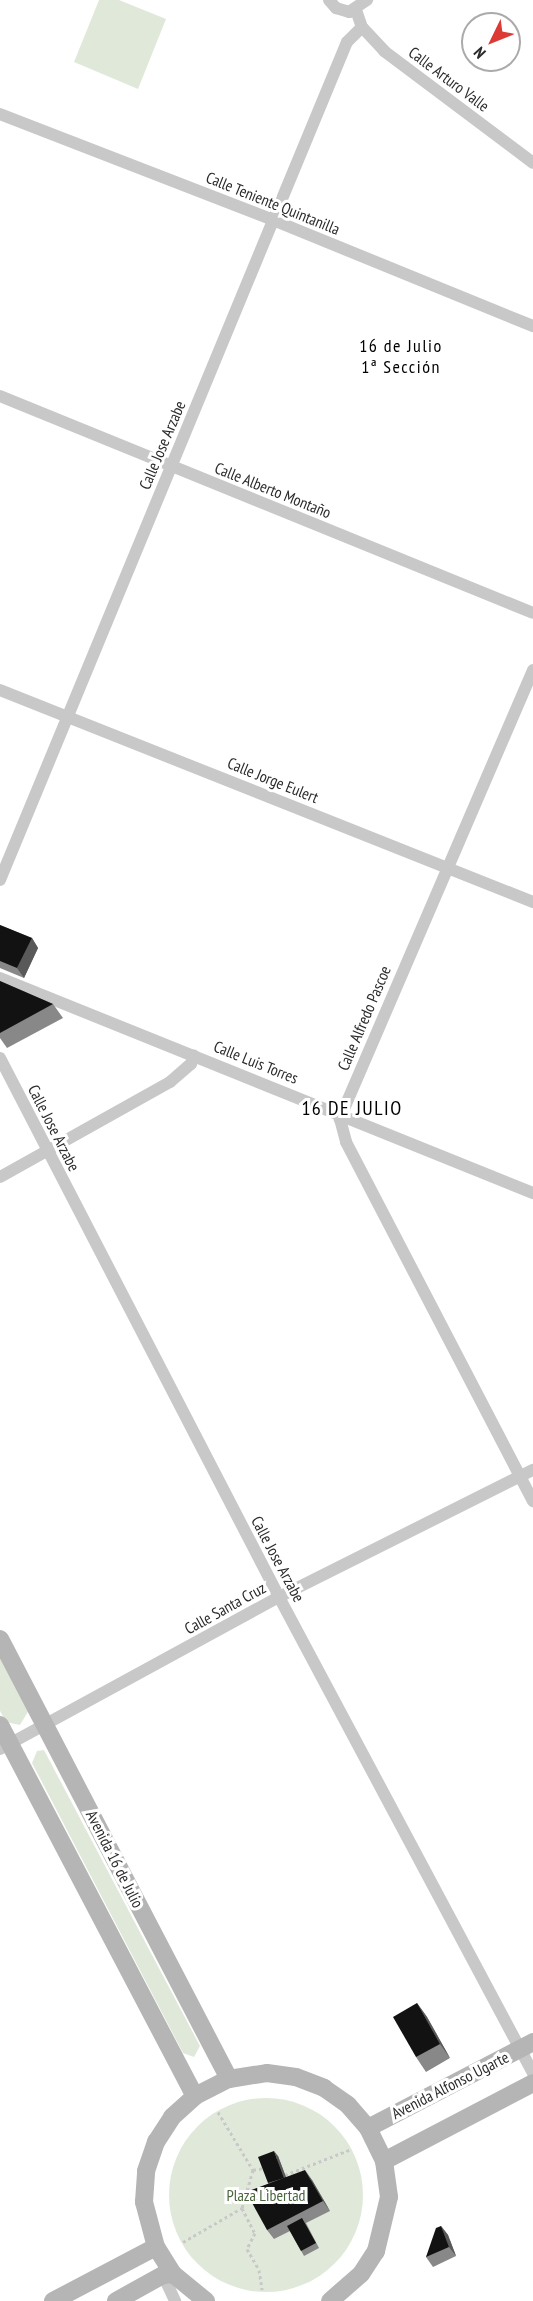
<!DOCTYPE html>
<html>
<head>
<meta charset="utf-8">
<style>
  body { margin:0 }
  #map { position:relative; width:533px; height:2301px; overflow:hidden; background:#fff; font-family:"PT Sans Narrow",sans-serif }
  div>[style] { position:absolute }
  [style*='--x'] { left:calc(var(--x)*1px); top:calc(var(--y)*1px); width:calc(var(--w)*1px); rotate:calc(var(--a)*1deg) }
  .green>* { inset:0; background:#e0e9d9 }
  .round { border-radius:50% }
  .path>* { height:3px; margin-top:-1.5px; transform-origin:0; background:repeating-linear-gradient(90deg,#c8c8c8 0 3px,transparent 0 6px) }
  .street>* { height:12px; margin:-6px; padding:0 6px; transform-origin:6px; border-radius:6px; background:#c8c8c8 }
  .secondary>* { height:18px; margin:-9px; padding:0 9px; transform-origin:9px; border-radius:9px; background:#b5b5b5 }
  .wall>* { inset:0; background:#888 }
  .shaded-wall>* { inset:0; background:#595959 }
  .building>* { inset:0; background:#121212 }
  span { translate:-50% -50%; white-space:nowrap; text-align:center; line-height:1.15; -webkit-text-stroke:6px #fff; paint-order:stroke }
  .street-label { font-size:16px; color:#2b2b2b }
  .park-label { font-size:16px; color:#4a643c }
  .neighbourhood-label { font-size:18px; color:#000; letter-spacing:1.5px }
  .quarter-label { font-size:20px; color:#000; letter-spacing:1.5px }
  .north { position:absolute; left:461px; top:12px; width:60px; height:60px; box-sizing:border-box; background:#fff; border:2px solid #aaa; border-radius:50%; rotate:227deg; font-size:16px; font-weight:700; line-height:24px; text-align:center; color:#2b2b2b }
  .north::after { content:''; display:block; margin:auto; width:21px; height:27px; background:#dc3a34; clip-path:polygon(50% 0,100% 100%,50% 72%,0 100%) }
</style>
</head>
<body>
<div id="map">
  <div class="green">
    <i style="clip-path:polygon(99px 0,119px 0,166px 19px,138px 89px,74px 62px)"></i>
    <i style="clip-path:polygon(0 1655px,29px 1710px,20px 1725px,6px 1722px,0 1711px)"></i>
    <i style="clip-path:polygon(44px 1750px,200px 2046px,194px 2057px,183px 2053px,32px 1763px,37px 1751px)"></i>
    <i class="round" style="left:169px;top:2098px;width:194px;height:194px"></i>
  </div>
  <div class="path">
    <i style="--x:218;--y:2112;--w:68;--a:58.9"></i>
    <i style="--x:253;--y:2170;--w:11;--a:-10"></i>
    <i style="--x:253;--y:2170;--w:40;--a:106"></i>
    <i style="--x:242;--y:2208;--w:28;--a:63"></i>
    <i style="--x:255;--y:2233;--w:18;--a:117"></i>
    <i style="--x:247;--y:2249;--w:24;--a:60"></i>
    <i style="--x:259;--y:2270;--w:20;--a:81"></i>
    <i style="--x:285;--y:2175;--w:69;--a:-21.3"></i>
    <i style="--x:183;--y:2242;--w:68;--a:-30"></i>
  </div>
  <div class="street">
    <i style="--x:329;--y:0;--w:11;--a:49"></i>
    <i style="--x:336;--y:8;--w:14;--a:17"></i>
    <i style="--x:349;--y:12;--w:22;--a:-34"></i>
    <i style="--x:356;--y:10;--w:18;--a:71"></i>
    <i style="--x:362;--y:27;--w:33;--a:47"></i>
    <i style="--x:384;--y:51;--w:186;--a:36.9"></i>
    <i style="--x:0;--y:114;--w:293;--a:21.2"></i>
    <i style="--x:273;--y:220;--w:281;--a:22.2"></i>
    <i style="--x:0;--y:396;--w:575;--a:22.15"></i>
    <i style="--x:533;--y:670;--w:489;--a:113.3"></i>
    <i style="--x:340;--y:1119;--w:24;--a:75"></i>
    <i style="--x:346;--y:1142;--w:405;--a:62.5"></i>
    <i style="--x:0;--y:690;--w:574;--a:21.69"></i>
    <i style="--x:0;--y:880;--w:907;--a:-67.51"></i>
    <i style="--x:347;--y:42;--w:21;--a:-45"></i>
    <i style="--x:0;--y:978;--w:575;--a:21.97"></i>
    <i style="--x:0;--y:1058;--w:607;--a:62.63"></i>
    <i style="--x:279;--y:1597;--w:540;--a:61.92"></i>
    <i style="--x:0;--y:1177;--w:195;--a:-29.2"></i>
    <i style="--x:170;--y:1082;--w:28;--a:-41"></i>
    <i style="--x:191;--y:1064;--w:9;--a:-72"></i>
    <i style="--x:0;--y:1749;--w:318;--a:-28.6"></i>
    <i style="--x:279;--y:1597;--w:284;--a:-26.6"></i>
    <i style="--x:163;--y:2275;--w:29;--a:65"></i>
  </div>
  <div class="secondary">
    <i style="--x:0;--y:1639;--w:496;--a:62.5"></i>
    <i style="--x:0;--y:1725;--w:419;--a:62.3"></i>
    <i style="--x:368;--y:2128;--w:186;--a:-27.5"></i>
    <i style="--x:384;--y:2161;--w:168;--a:-27.6"></i>
    <i style="--x:53;--y:2301;--w:116;--a:-27.7"></i>
    <i style="--x:116;--y:2301;--w:54;--a:-29"></i>
    <i style="--x:163;--y:2275;--w:10;--a:-6"></i>
    <i style="--x:206;--y:2301;--w:43;--a:-140.7"></i>
    <i style="--x:173;--y:2274;--w:32;--a:-122"></i>
    <i style="--x:156;--y:2247;--w:47;--a:-104.9"></i>
    <i style="--x:144;--y:2202;--w:31;--a:-86"></i>
    <i style="--x:146;--y:2171;--w:31;--a:-71"></i>
    <i style="--x:156;--y:2142;--w:30;--a:-57"></i>
    <i style="--x:172;--y:2117;--w:31;--a:-42"></i>
    <i style="--x:195;--y:2096;--w:38;--a:-27"></i>
    <i style="--x:229;--y:2079;--w:38;--a:-9"></i>
    <i style="--x:267;--y:2073;--w:29;--a:8"></i>
    <i style="--x:296;--y:2077;--w:30;--a:21"></i>
    <i style="--x:324;--y:2088;--w:29;--a:35"></i>
    <i style="--x:348;--y:2105;--w:30;--a:49"></i>
    <i style="--x:368;--y:2128;--w:37;--a:64"></i>
    <i style="--x:384;--y:2161;--w:36;--a:82"></i>
    <i style="--x:389;--y:2197;--w:56;--a:103.5"></i>
    <i style="--x:376;--y:2251;--w:27;--a:123"></i>
    <i style="--x:361;--y:2274;--w:41;--a:138.9"></i>
  </div>
  <div class="wall">
    <i style="clip-path:polygon(0 925px,32px 938px,38px 948px,24px 978px,0 968px)"></i>
    <i style="clip-path:polygon(0 981px,53px 1004px,63px 1018px,7px 1048px,0 1038px)"></i>
    <i style="clip-path:polygon(417px 2003px,427px 2017px,450px 2058px,426px 2072px,416px 2057px)"></i>
    <i style="clip-path:polygon(278px 2156px,286px 2177px,312px 2180px,330px 2211px,306px 2223px,319px 2248px,304px 2256px,290px 2231px,274px 2239px,267px 2230px,268px 2183px)"></i>
    <i style="clip-path:polygon(441px 2226px,448px 2235px,456px 2256px,433px 2267px,426px 2257px)"></i>
  </div>
  <div class="shaded-wall">
    <i style="clip-path:polygon(32px 938px,38px 948px,24px 978px,17px 968px)"></i>
    <i style="clip-path:polygon(417px 2003px,427px 2017px,450px 2058px,440px 2044px)"></i>
    <i style="clip-path:polygon(274px 2151px,278px 2156px,290px 2188px,286px 2183px)"></i>
    <i style="clip-path:polygon(305px 2170px,312px 2180px,330px 2211px,323px 2201px)"></i>
    <i style="clip-path:polygon(441px 2226px,448px 2235px,456px 2256px,449px 2247px)"></i>
  </div>
  <div class="building">
    <i style="clip-path:polygon(0 925px,32px 938px,17px 968px,0 961px)"></i>
    <i style="clip-path:polygon(0 981px,53px 1004px,0 1033px)"></i>
    <i style="clip-path:polygon(417px 2003px,440px 2044px,416px 2057px,393px 2017px)"></i>
    <i style="clip-path:polygon(274px 2151px,284px 2178px,268px 2183px,258px 2157px)"></i>
    <i style="clip-path:polygon(305px 2170px,323px 2201px,267px 2230px,246px 2192px)"></i>
    <i style="clip-path:polygon(302px 2218px,316px 2243px,301px 2251px,287px 2226px)"></i>
    <i style="clip-path:polygon(441px 2226px,449px 2247px,426px 2257px,436px 2228px)"></i>
  </div>
  <div class="street-label">
    <span style="left:449px;top:79px;rotate:37deg">Calle Arturo Valle</span>
    <span style="left:273px;top:203px;rotate:22deg">Calle Teniente Quintanilla</span>
    <span style="left:162px;top:445px;rotate:-67deg">Calle Jose Arzabe</span>
    <span style="left:273px;top:490px;rotate:22deg">Calle Alberto Montaño</span>
    <span style="left:273px;top:780px;rotate:22deg">Calle Jorge Eulert</span>
    <span style="left:364px;top:1018px;rotate:-67deg">Calle Alfredo Pascoe</span>
    <span style="left:256px;top:1062px;rotate:22deg">Calle Luis Torres</span>
    <span style="left:54px;top:1128px;rotate:63deg">Calle Jose Arzabe</span>
    <span style="left:278px;top:1559px;rotate:62deg">Calle Jose Arzabe</span>
    <span style="left:225px;top:1608px;rotate:-29deg">Calle Santa Cruz</span>
    <span style="left:115px;top:1859px;rotate:63deg">Avenida 16 de Julio</span>
    <span style="left:450px;top:2085px;rotate:-27deg">Avenida Alfonso Ugarte</span>
  </div>
  <div class="park-label">
    <span style="left:266px;top:2195px">Plaza Libertad</span>
  </div>
  <div class="neighbourhood-label">
    <span style="left:401px;top:357px">16 de Julio<br>1ª Sección</span>
  </div>
  <div class="quarter-label">
    <span style="left:352px;top:1108px">16 DE JULIO</span>
  </div>
  <div class="north">N</div>
</div>
</body>
</html>
